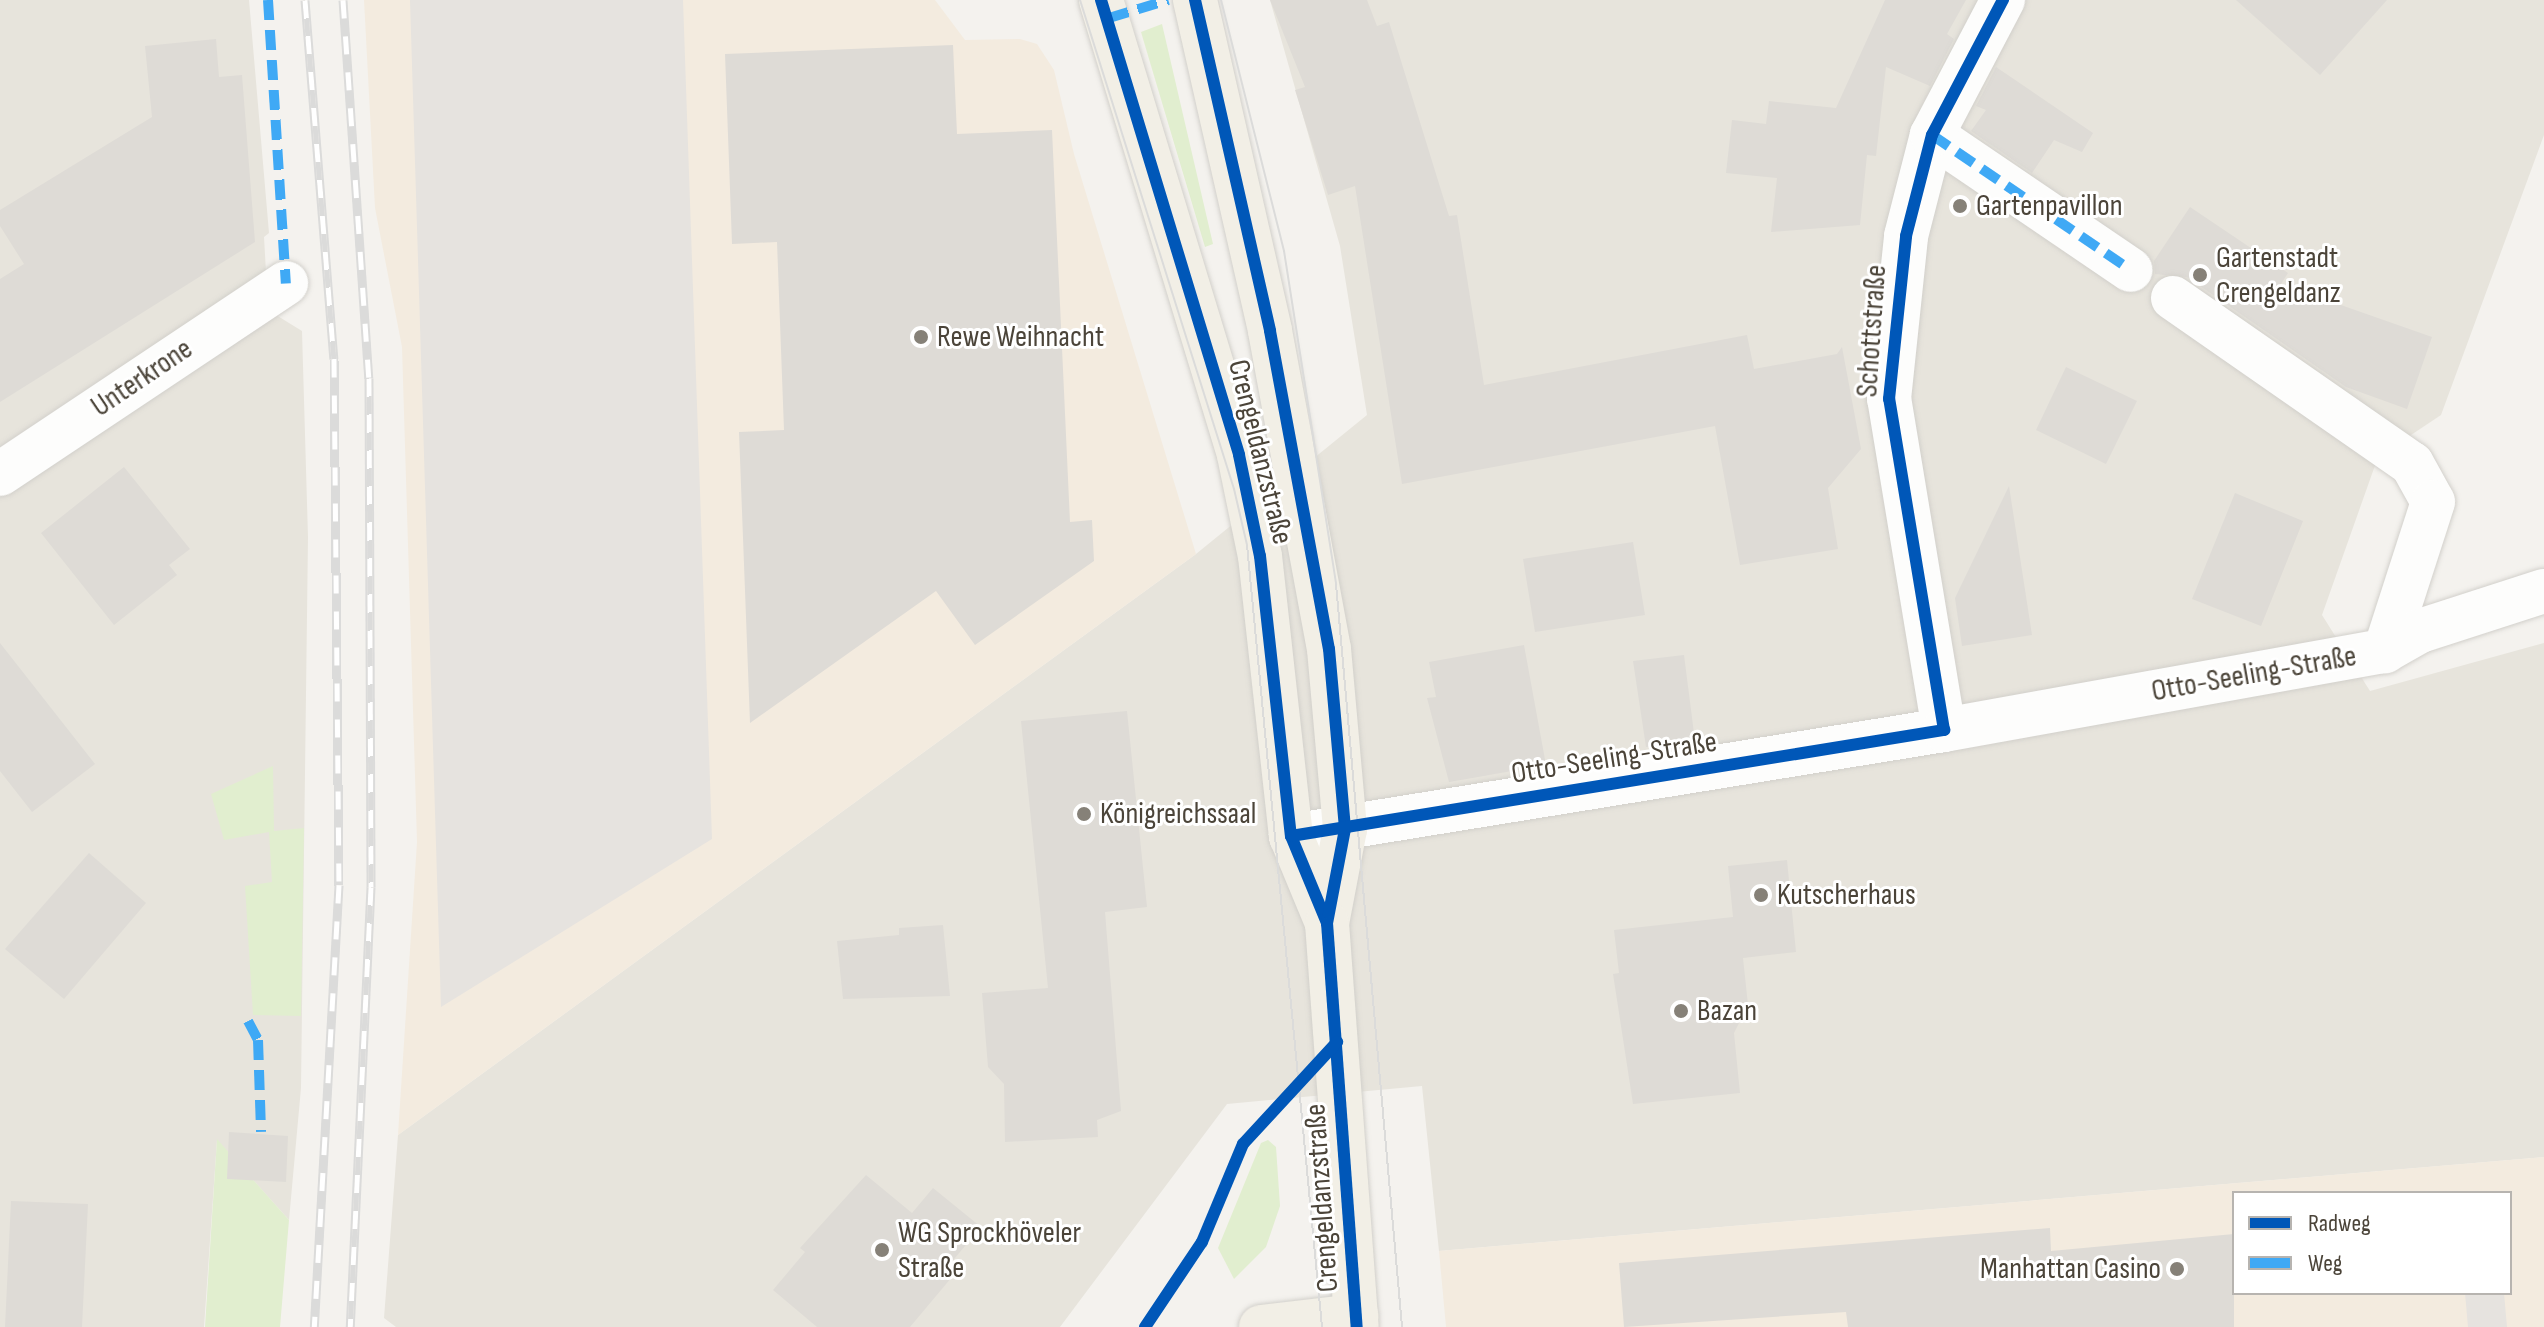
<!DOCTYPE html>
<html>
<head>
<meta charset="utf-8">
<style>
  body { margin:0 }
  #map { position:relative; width:2544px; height:1327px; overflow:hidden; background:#f4f2ee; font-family:"Sofia Sans Condensed",sans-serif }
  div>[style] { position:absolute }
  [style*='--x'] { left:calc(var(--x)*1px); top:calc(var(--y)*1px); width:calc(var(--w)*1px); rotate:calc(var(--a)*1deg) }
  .residential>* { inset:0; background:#e7e4dc }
  .commercial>* { inset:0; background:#f3ebdf }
  .green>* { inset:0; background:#e1eecf }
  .parking>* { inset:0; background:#e6e3df }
  .building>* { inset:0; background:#dedbd6 }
  .roads { filter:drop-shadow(0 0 2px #d2d0cb) drop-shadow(0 0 2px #d2d0cb) }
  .minor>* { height:44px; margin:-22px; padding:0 22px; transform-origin:22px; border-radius:22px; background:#fdfdfc }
  .primary>* { height:44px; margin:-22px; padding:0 22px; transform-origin:22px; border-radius:22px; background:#f2efe6 }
  .tram>* { height:2px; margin:-1px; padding:0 1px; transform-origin:1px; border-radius:1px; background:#dbdbda }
  .rail>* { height:9px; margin-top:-4.5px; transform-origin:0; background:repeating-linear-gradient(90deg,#fff 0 18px,#dbdbda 0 36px); box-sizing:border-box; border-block:2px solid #dbdbda }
  .quiet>* { height:10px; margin-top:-5px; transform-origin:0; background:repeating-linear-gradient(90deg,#3fa9f5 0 20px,transparent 0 30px) }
  .cycleway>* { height:12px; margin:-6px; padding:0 6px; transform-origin:6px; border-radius:6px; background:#0057b8 }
  .dots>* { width:22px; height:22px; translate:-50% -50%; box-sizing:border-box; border:4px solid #fff; border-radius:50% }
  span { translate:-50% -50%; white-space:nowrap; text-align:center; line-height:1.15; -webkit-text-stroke:6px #fff; paint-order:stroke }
  .poi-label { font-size:30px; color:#4b4439 }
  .left { translate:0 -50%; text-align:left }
  .right { translate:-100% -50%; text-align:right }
  .street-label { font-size:30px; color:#4b4439 }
  .legend { position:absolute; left:2232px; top:1191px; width:280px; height:104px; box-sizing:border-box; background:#fff; border:2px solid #b7b4b0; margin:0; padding:10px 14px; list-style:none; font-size:24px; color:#4b4439 }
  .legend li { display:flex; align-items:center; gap:16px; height:40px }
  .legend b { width:40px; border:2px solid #b7b4b0 }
</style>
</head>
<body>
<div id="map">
  <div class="residential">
    <i style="clip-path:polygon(0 0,249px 0,269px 233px,264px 237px,266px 272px,276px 315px,302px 331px,308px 537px,301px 1088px,289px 1220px,217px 1140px,204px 1327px,0 1327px)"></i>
    <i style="clip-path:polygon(1270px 0,2544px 0,2544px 135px,2441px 415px,2378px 457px,2322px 615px,2370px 691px,2544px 643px,2544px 1157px,1439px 1251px,1422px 1086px,1227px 1104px,1060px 1327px,396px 1327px,384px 1318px,398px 1135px,1196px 554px,1367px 415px,1340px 246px)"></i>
  </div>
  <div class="commercial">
    <i style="clip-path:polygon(364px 0,935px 0,965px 40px,1020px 39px,1037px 44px,1054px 70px,1074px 154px,1196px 554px,398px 1135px,417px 842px,402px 347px,375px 208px)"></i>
    <i style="clip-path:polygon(evenodd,2544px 1157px,2544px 1327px,1446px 1327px,1439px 1251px,2544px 1157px,2234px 1193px,2510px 1193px,2510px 1293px,2234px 1293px,2234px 1193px)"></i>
  </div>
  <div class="green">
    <i style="clip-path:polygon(1162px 24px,1213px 244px,1205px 247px,1141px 32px)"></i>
    <i style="clip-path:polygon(273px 766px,274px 831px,304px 828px,301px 1016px,253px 1015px,245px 886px,272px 882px,269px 832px,224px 840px,211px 794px)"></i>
    <i style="clip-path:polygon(217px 1139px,289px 1220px,280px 1327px,205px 1327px)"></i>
    <i style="clip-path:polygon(1268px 1140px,1276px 1147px,1280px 1206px,1266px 1247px,1234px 1279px,1218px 1248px,1261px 1143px)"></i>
  </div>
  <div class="parking">
    <i style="clip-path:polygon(410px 0,683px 0,712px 839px,441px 1007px)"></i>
    <i style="clip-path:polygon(2465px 1293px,2504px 1293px,2507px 1327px,2468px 1327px)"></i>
  </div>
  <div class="building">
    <i style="clip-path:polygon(1270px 0,1367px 0,1377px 26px,1389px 22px,1449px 216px,1457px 215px,1484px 385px,1747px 335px,1754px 369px,1837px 354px,1842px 347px,1861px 449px,1828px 488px,1838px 549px,1740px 565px,1715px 426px,1402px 484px,1355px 186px,1328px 195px,1295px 90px,1305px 87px)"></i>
    <i style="clip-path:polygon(1885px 0,1966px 0,1947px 34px,1954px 39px,1930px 86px,1886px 67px,1876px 156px,1867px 155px,1860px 225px,1771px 232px,1777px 178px,1726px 173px,1732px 120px,1766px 124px,1769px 101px,1836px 108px)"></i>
    <i style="clip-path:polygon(2236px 0,2387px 0,2320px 75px)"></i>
    <i style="clip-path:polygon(216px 39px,219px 77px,242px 75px,255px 242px,0 402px,0 279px,24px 264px,0 226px,0 210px,152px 117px,145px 46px)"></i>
    <i style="clip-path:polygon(953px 45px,957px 134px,1052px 130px,1070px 522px,1092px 520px,1094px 561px,975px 645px,936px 591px,750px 723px,739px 432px,784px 430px,777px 242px,732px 244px,725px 54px)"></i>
    <i style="clip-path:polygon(1996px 67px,2093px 133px,2082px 152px,2054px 140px,2032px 173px,1971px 131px,1986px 110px,1976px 106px)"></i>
    <i style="clip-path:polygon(2190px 207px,2288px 273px,2281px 284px,2432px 337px,2407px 409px,2346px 387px,2187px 277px,2155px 274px,2154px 261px)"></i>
    <i style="clip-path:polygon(2066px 367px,2137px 401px,2106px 464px,2036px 430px)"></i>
    <i style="clip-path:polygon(124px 467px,190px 549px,169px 565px,177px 575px,114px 625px,41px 533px)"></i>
    <i style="clip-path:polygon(2009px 486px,2032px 635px,1962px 646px,1955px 598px)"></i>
    <i style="clip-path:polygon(2235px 493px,2303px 521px,2261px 626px,2192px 599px)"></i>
    <i style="clip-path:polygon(1633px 542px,1645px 615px,1535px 632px,1523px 559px)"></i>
    <i style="clip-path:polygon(0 643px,95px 764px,32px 812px,0 771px)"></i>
    <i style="clip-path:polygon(1524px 645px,1546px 765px,1449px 782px,1427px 698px,1436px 697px,1429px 662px)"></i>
    <i style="clip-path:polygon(1684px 655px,1695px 741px,1646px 747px,1633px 661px)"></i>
    <i style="clip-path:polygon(1127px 711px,1147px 907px,1105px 912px,1121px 1111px,1097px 1120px,1098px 1137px,1005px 1142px,1004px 1084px,988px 1067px,982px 993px,1048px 988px,1021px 721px)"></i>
    <i style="clip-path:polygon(89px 853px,146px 903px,64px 999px,5px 949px)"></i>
    <i style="clip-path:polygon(1787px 860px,1796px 952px,1743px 958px,1748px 1005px,1734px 1033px,1740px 1093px,1633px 1104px,1613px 974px,1619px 973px,1614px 930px,1733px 917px,1728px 866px)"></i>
    <i style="clip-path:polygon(943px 925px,950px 996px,843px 999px,837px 941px,899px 935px,899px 928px)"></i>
    <i style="clip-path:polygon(229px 1132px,288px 1136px,286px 1182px,227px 1179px)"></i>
    <i style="clip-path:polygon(866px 1175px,912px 1213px,933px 1188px,981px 1227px,949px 1265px,957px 1271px,910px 1327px,817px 1327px,773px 1290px,805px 1252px,800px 1248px)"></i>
    <i style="clip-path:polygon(11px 1201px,88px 1204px,82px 1327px,5px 1327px)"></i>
    <i style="clip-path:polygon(2050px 1228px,2051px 1251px,2234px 1234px,2234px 1327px,1848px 1327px,1846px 1312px,1624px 1327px,1619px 1263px)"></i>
  </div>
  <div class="roads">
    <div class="minor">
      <i style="--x:1932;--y:135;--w:240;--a:34.2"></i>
      <i style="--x:2173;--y:298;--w:291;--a:34.8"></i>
      <i style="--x:2412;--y:464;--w:43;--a:61.1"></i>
      <i style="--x:2433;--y:502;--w:157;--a:107.9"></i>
      <i style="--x:0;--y:474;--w:344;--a:-33.7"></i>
      <i style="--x:1944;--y:730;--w:336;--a:-99.4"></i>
      <i style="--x:1889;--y:399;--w:164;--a:-84"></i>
      <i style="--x:1906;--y:236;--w:104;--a:-75.6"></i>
      <i style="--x:1932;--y:135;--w:153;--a:-62.3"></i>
      <i style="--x:1291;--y:836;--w:662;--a:-9.22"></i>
      <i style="--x:1944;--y:730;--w:448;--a:-10.2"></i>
      <i style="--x:2385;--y:651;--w:40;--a:-29.7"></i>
      <i style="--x:2420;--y:631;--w:130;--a:-17.9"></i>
    </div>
    <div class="primary">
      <i style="--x:1101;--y:0;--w:475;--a:73.1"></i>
      <i style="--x:1239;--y:455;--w:103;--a:78.3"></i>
      <i style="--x:1260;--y:556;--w:282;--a:83.7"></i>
      <i style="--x:1291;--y:836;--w:94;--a:67.5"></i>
      <i style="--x:1195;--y:0;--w:339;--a:77.2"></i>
      <i style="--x:1270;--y:331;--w:323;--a:79.5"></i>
      <i style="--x:1329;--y:649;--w:181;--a:84.9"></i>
      <i style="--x:1345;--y:829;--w:96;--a:100.8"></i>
      <i style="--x:1327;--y:923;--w:405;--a:85.8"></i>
      <i style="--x:1261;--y:1327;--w:96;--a:-6.6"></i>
    </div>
  </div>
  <div class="tram">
    <i style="--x:1080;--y:0;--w:513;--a:72.52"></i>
    <i style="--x:1234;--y:489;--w:57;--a:76.9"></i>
    <i style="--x:1247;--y:545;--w:786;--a:84.52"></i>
    <i style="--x:1221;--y:0;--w:259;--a:75.9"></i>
    <i style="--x:1284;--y:251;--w:337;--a:81.1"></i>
    <i style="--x:1336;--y:584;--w:746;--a:84.92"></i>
  </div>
  <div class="rail">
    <i style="--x:305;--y:0;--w:360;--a:85.4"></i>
    <i style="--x:334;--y:359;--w:526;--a:89.46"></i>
    <i style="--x:339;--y:885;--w:443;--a:93.2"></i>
    <i style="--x:343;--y:0;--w:379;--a:86.1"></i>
    <i style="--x:369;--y:378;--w:509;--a:89.77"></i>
    <i style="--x:371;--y:887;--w:441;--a:92.7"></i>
  </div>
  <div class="quiet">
    <i style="--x:268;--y:0;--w:284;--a:86.4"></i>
    <i style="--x:1109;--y:18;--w:62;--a:-17"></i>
    <i style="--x:1932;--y:135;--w:240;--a:34.2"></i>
    <i style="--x:248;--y:1021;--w:21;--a:62"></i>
    <i style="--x:258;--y:1040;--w:92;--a:88.1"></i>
  </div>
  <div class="cycleway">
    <i style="--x:1101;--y:0;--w:475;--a:73.1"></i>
    <i style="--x:1239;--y:455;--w:103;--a:78.3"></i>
    <i style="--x:1260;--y:556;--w:282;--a:83.7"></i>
    <i style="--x:1291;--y:836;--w:94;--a:67.5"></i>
    <i style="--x:1195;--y:0;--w:339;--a:77.2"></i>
    <i style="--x:1270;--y:331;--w:323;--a:79.5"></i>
    <i style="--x:1329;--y:649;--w:181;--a:84.9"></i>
    <i style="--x:1345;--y:829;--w:96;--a:100.8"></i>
    <i style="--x:1327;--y:923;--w:405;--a:85.8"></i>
    <i style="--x:1291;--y:836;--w:662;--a:-9.22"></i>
    <i style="--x:1944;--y:730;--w:336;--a:-99.4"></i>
    <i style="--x:1889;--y:399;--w:164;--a:-84"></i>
    <i style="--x:1906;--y:236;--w:104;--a:-75.6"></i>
    <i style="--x:1932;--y:135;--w:153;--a:-62.3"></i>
    <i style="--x:1145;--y:1327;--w:102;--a:-56.2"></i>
    <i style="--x:1202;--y:1242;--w:106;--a:-67.3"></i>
    <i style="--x:1243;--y:1144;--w:139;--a:-47.3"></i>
  </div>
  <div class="dots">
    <i style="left:1960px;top:206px;background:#868178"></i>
    <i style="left:2200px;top:275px;background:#868178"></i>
    <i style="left:921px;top:337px;background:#868178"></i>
    <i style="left:1084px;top:814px;background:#868178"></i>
    <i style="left:1761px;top:895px;background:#868178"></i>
    <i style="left:1681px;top:1011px;background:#868178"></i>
    <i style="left:882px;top:1250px;background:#868178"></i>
    <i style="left:2177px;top:1269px;background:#868178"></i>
  </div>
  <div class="poi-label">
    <span class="left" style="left:1976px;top:206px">Gartenpavillon</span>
    <span class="left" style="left:2216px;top:275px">Gartenstadt<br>Crengeldanz</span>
    <span class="left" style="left:937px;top:337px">Rewe Weihnacht</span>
    <span class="left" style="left:1100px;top:814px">Königreichssaal</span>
    <span class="left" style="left:1777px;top:895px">Kutscherhaus</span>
    <span class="left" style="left:1697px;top:1011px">Bazan</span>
    <span class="left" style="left:898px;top:1250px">WG Sprockhöveler<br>Straße</span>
    <span class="right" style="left:2161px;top:1269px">Manhattan Casino</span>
  </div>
  <div class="street-label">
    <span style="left:1872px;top:331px;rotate:-86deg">Schottstraße</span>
    <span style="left:142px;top:378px;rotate:-34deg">Unterkrone</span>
    <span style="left:1260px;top:452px;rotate:76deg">Crengeldanzstraße</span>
    <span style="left:2254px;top:674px;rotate:-10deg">Otto-Seeling-Straße</span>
    <span style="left:1614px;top:758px;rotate:-9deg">Otto-Seeling-Straße</span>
    <span style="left:1322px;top:1198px;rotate:-94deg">Crengeldanzstraße</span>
  </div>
  <ul class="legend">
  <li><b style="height:10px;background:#0057b8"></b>Radweg</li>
  <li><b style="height:10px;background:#3fa9f5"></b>Weg</li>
  </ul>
</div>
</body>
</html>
